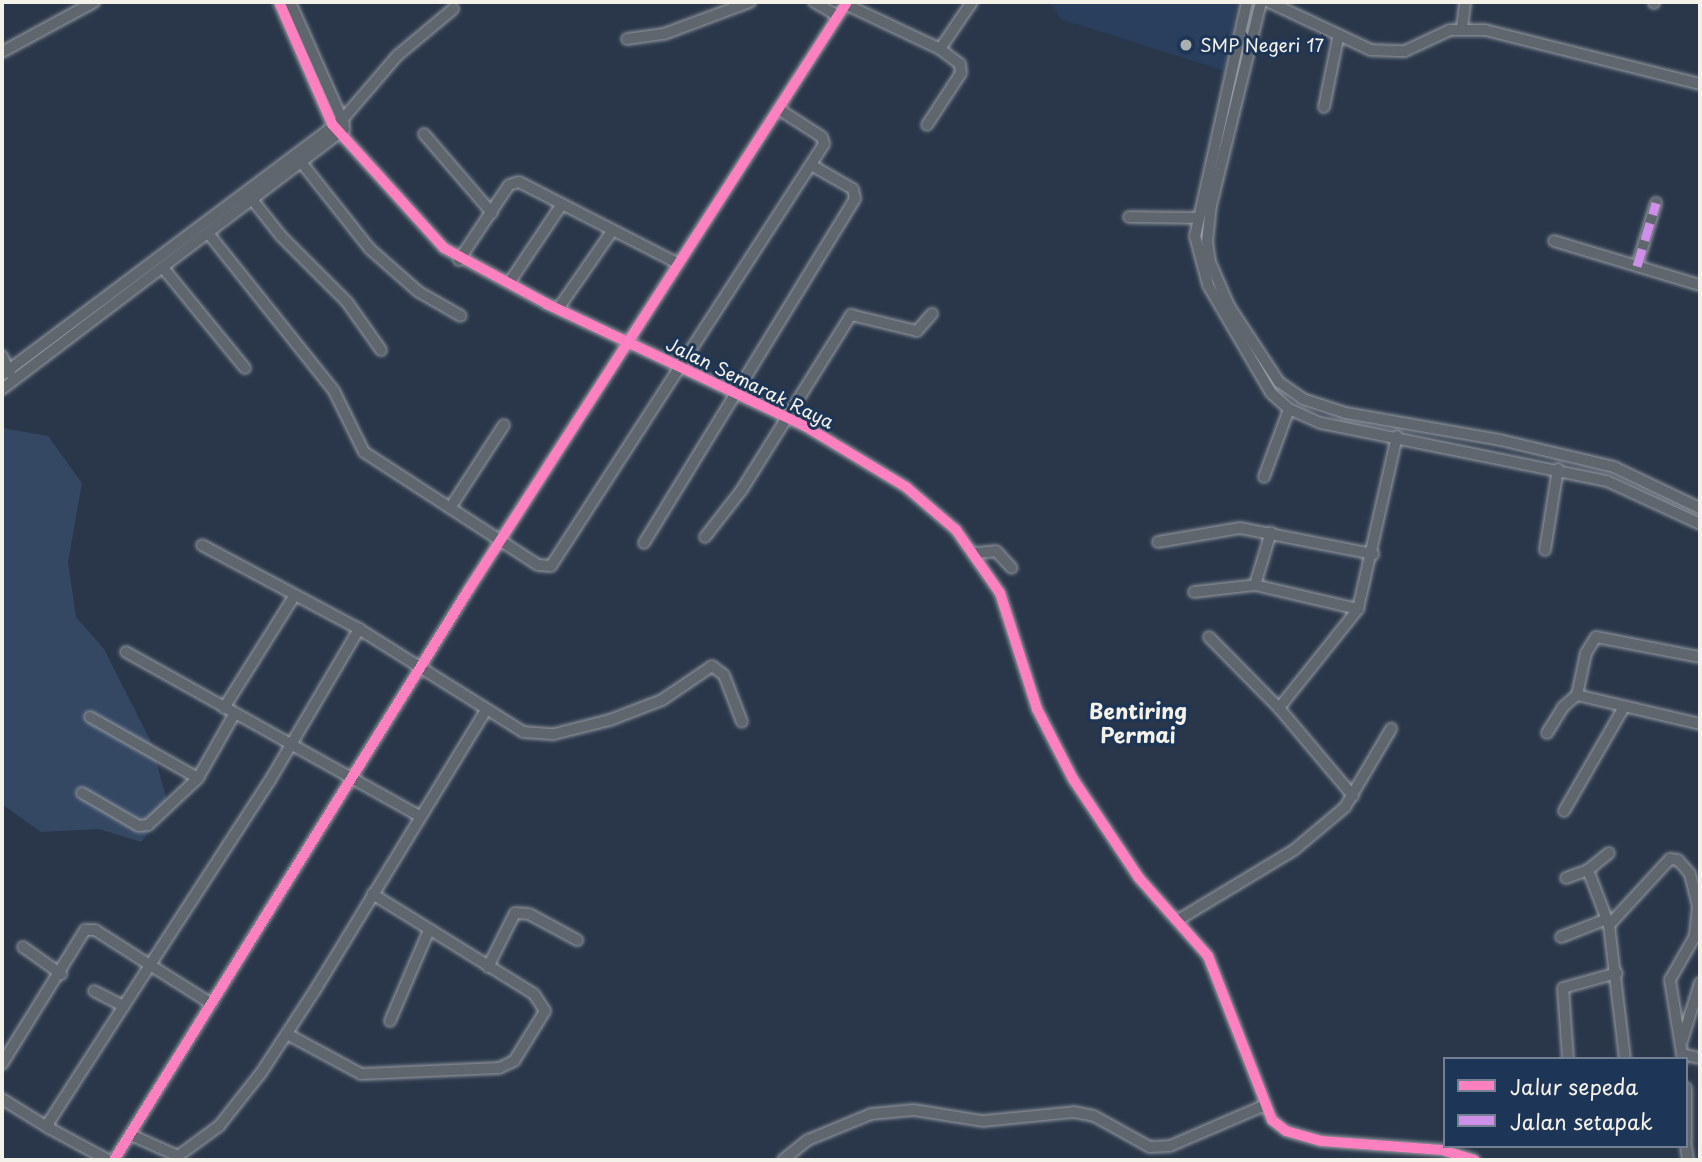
<!DOCTYPE html>
<html>
<head>
<meta charset="utf-8">
<style>
  body { margin:0 }
  #map { position:relative; width:1702px; height:1162px; overflow:hidden; background:#2a374a; font-family:"Playpen Sans",sans-serif }
  div>[style] { position:absolute }
  [style*='--x'] { left:calc(var(--x)*1px); top:calc(var(--y)*1px); width:calc(var(--w)*1px); rotate:calc(var(--a)*1deg) }
  .built>* { inset:0; background:#2a3f5d }
  .green>* { inset:0; background:#344763 }
  .roads { filter:drop-shadow(0 0 2px #979ca3) drop-shadow(0 0 2px #979ca3) }
  .street>* { height:10px; margin:-5px; padding:0 5px; transform-origin:5px; border-radius:5px; background:#60666e }
  .quiet>* { height:9px; margin-top:-4.5px; transform-origin:0; background:repeating-linear-gradient(90deg,#ce8fe9 0 18px,transparent 0 27px) }
  .cycleway>* { height:10px; margin:-5px; padding:0 5px; transform-origin:5px; border-radius:5px; background:#ff80c0 }
  .dots>* { width:19px; height:19px; translate:-50% -50%; box-sizing:border-box; border:4px solid #1d3557; border-radius:50% }
  span { translate:-50% -50%; white-space:nowrap; text-align:center; line-height:1.15; -webkit-text-stroke:6px #1d3557; paint-order:stroke }
  .poi-label { font-size:18px; color:#f4f1e8 }
  .left { translate:0 -50%; text-align:left }
  .street-label { font-size:18px; color:#f4f1e8 }
  .quarter-label { font-size:21px; color:#f4f1e8; font-weight:700 }
  .frame { position:absolute; inset:0; border:4px solid #f4f1e8; pointer-events:none }
  .legend { position:absolute; left:1443px; top:1057px; width:245px; height:91px; box-sizing:border-box; background:#1d3557; border:2px solid #738091; margin:0; padding:9px 12px; list-style:none; font-size:21px; color:#f4f1e8 }
  .legend li { display:flex; align-items:center; gap:14px; height:35px }
  .legend b { width:35px; border:2px solid #738091 }
</style>
</head>
<body>
<div id="map">
  <div class="built">
    <i style="clip-path:polygon(1050px 2px,1237px 2px,1225px 71px,1061px 19px)"></i>
  </div>
  <div class="green">
    <i style="clip-path:polygon(2px 428px,48px 436px,82px 483px,68px 562px,76px 617px,104px 649px,151px 742px,169px 808px,141px 842px,99px 829px,41px 832px,2px 804px)"></i>
  </div>
  <div class="roads">
    <div class="street">
      <i style="--x:279;--y:2;--w:133;--a:66.5"></i>
      <i style="--x:332;--y:124;--w:167;--a:47.9"></i>
      <i style="--x:444;--y:248;--w:117;--a:28.5"></i>
      <i style="--x:547;--y:304;--w:285;--a:25.3"></i>
      <i style="--x:805;--y:426;--w:118;--a:31.1"></i>
      <i style="--x:906;--y:487;--w:66;--a:40.7"></i>
      <i style="--x:956;--y:530;--w:77;--a:55.1"></i>
      <i style="--x:1000;--y:593;--w:122;--a:72.3"></i>
      <i style="--x:1037;--y:709;--w:79;--a:62.8"></i>
      <i style="--x:1073;--y:779;--w:119;--a:56.3"></i>
      <i style="--x:1139;--y:878;--w:104;--a:48.5"></i>
      <i style="--x:1208;--y:956;--w:176;--a:68.7"></i>
      <i style="--x:1272;--y:1120;--w:18;--a:38"></i>
      <i style="--x:1286;--y:1131;--w:36;--a:16"></i>
      <i style="--x:1321;--y:1141;--w:121;--a:4.3"></i>
      <i style="--x:1442;--y:1150;--w:34;--a:17"></i>
      <i style="--x:290;--y:2;--w:133;--a:66.1"></i>
      <i style="--x:814;--y:2;--w:28;--a:30"></i>
      <i style="--x:1247;--y:2;--w:240;--a:102.5"></i>
      <i style="--x:1195;--y:236;--w:51;--a:75.1"></i>
      <i style="--x:1208;--y:285;--w:125;--a:59.7"></i>
      <i style="--x:1271;--y:393;--w:24;--a:42"></i>
      <i style="--x:1289;--y:409;--w:35;--a:24"></i>
      <i style="--x:1321;--y:423;--w:292;--a:11.5"></i>
      <i style="--x:1607;--y:481;--w:102;--a:24.8"></i>
      <i style="--x:1261;--y:2;--w:209;--a:103.8"></i>
      <i style="--x:1211;--y:205;--w:36;--a:96"></i>
      <i style="--x:1207;--y:241;--w:21;--a:82"></i>
      <i style="--x:1210;--y:262;--w:48;--a:66.6"></i>
      <i style="--x:1229;--y:306;--w:91;--a:56.7"></i>
      <i style="--x:1279;--y:382;--w:29;--a:35"></i>
      <i style="--x:1303;--y:399;--w:45;--a:18"></i>
      <i style="--x:1346;--y:413;--w:156;--a:9.9"></i>
      <i style="--x:1500;--y:440;--w:117;--a:13.3"></i>
      <i style="--x:1614;--y:467;--w:95;--a:25.5"></i>
      <i style="--x:1269;--y:2;--w:113;--a:25.2"></i>
      <i style="--x:1371;--y:50;--w:34;--a:2"></i>
      <i style="--x:1405;--y:51;--w:50;--a:-25"></i>
      <i style="--x:1450;--y:30;--w:35;--a:0"></i>
      <i style="--x:1485;--y:30;--w:222;--a:14.1"></i>
      <i style="--x:1654;--y:3;--w:1;--a:-90"></i>
      <i style="--x:845;--y:4;--w:105;--a:25.3"></i>
      <i style="--x:940;--y:49;--w:25;--a:37"></i>
      <i style="--x:960;--y:64;--w:9;--a:84"></i>
      <i style="--x:961;--y:73;--w:62;--a:123.2"></i>
      <i style="--x:1462;--y:28;--w:26;--a:-83"></i>
      <i style="--x:627;--y:39;--w:37;--a:-8"></i>
      <i style="--x:664;--y:34;--w:92;--a:-20.4"></i>
      <i style="--x:940;--y:49;--w:57;--a:-55.8"></i>
      <i style="--x:2;--y:52;--w:105;--a:-28.5"></i>
      <i style="--x:1324;--y:107;--w:70;--a:-78.5"></i>
      <i style="--x:424;--y:134;--w:104;--a:49.3"></i>
      <i style="--x:301;--y:162;--w:111;--a:51.6"></i>
      <i style="--x:370;--y:249;--w:65;--a:41.3"></i>
      <i style="--x:419;--y:292;--w:48;--a:29.7"></i>
      <i style="--x:251;--y:198;--w:48;--a:51.7"></i>
      <i style="--x:281;--y:236;--w:93;--a:45"></i>
      <i style="--x:347;--y:302;--w:59;--a:54.7"></i>
      <i style="--x:1129;--y:217;--w:68;--a:0.8"></i>
      <i style="--x:208;--y:233;--w:202;--a:51.4"></i>
      <i style="--x:334;--y:391;--w:68;--a:63.8"></i>
      <i style="--x:364;--y:452;--w:207;--a:33"></i>
      <i style="--x:538;--y:565;--w:13;--a:4"></i>
      <i style="--x:551;--y:566;--w:503;--a:-57.1"></i>
      <i style="--x:824;--y:144;--w:7;--a:-106"></i>
      <i style="--x:822;--y:137;--w:50;--a:-147.3"></i>
      <i style="--x:1554;--y:241;--w:152;--a:16.8"></i>
      <i style="--x:459;--y:260;--w:90;--a:-56.3"></i>
      <i style="--x:509;--y:185;--w:10;--a:-17"></i>
      <i style="--x:519;--y:182;--w:178;--a:27.1"></i>
      <i style="--x:1637;--y:266;--w:66;--a:-73.2"></i>
      <i style="--x:164;--y:269;--w:128;--a:50.7"></i>
      <i style="--x:509;--y:283;--w:95;--a:-56.1"></i>
      <i style="--x:558;--y:309;--w:96;--a:-55.2"></i>
      <i style="--x:2;--y:356;--w:19;--a:65"></i>
      <i style="--x:2;--y:375;--w:425;--a:-36.9"></i>
      <i style="--x:342;--y:120;--w:86;--a:-49.3"></i>
      <i style="--x:398;--y:55;--w:72;--a:-39.9"></i>
      <i style="--x:2;--y:389;--w:430;--a:-37.2"></i>
      <i style="--x:1264;--y:477;--w:72;--a:-69.8"></i>
      <i style="--x:450;--y:508;--w:99;--a:-57"></i>
      <i style="--x:705;--y:537;--w:58;--a:-52"></i>
      <i style="--x:741;--y:491;--w:208;--a:-58"></i>
      <i style="--x:851;--y:315;--w:68;--a:13.6"></i>
      <i style="--x:917;--y:331;--w:23;--a:-49"></i>
      <i style="--x:1158;--y:542;--w:83;--a:-9.7"></i>
      <i style="--x:1240;--y:528;--w:136;--a:11.1"></i>
      <i style="--x:644;--y:543;--w:404;--a:-58.5"></i>
      <i style="--x:855;--y:199;--w:10;--a:-101"></i>
      <i style="--x:853;--y:189;--w:46;--a:-150.1"></i>
      <i style="--x:1545;--y:550;--w:82;--a:-80.9"></i>
      <i style="--x:975;--y:553;--w:21;--a:-5"></i>
      <i style="--x:996;--y:551;--w:23;--a:47"></i>
      <i style="--x:1255;--y:585;--w:55;--a:-73.2"></i>
      <i style="--x:1194;--y:592;--w:61;--a:-6.5"></i>
      <i style="--x:1255;--y:585;--w:106;--a:13.1"></i>
      <i style="--x:359;--y:629;--w:194;--a:32.1"></i>
      <i style="--x:523;--y:732;--w:31;--a:4"></i>
      <i style="--x:554;--y:734;--w:58;--a:-14"></i>
      <i style="--x:610;--y:720;--w:56;--a:-21"></i>
      <i style="--x:662;--y:700;--w:60;--a:-34.2"></i>
      <i style="--x:712;--y:666;--w:15;--a:37"></i>
      <i style="--x:724;--y:675;--w:50;--a:69"></i>
      <i style="--x:1209;--y:637;--w:100;--a:45.4"></i>
      <i style="--x:1279;--y:708;--w:115;--a:49.9"></i>
      <i style="--x:126;--y:652;--w:337;--a:29.2"></i>
      <i style="--x:1577;--y:695;--w:43;--a:-77.9"></i>
      <i style="--x:1586;--y:653;--w:19;--a:-58"></i>
      <i style="--x:1596;--y:637;--w:106;--a:10.9"></i>
      <i style="--x:224;--y:708;--w:133;--a:-57.9"></i>
      <i style="--x:1279;--y:708;--w:127;--a:-51.4"></i>
      <i style="--x:1358;--y:609;--w:177;--a:-77.3"></i>
      <i style="--x:90;--y:717;--w:124;--a:29.5"></i>
      <i style="--x:1547;--y:733;--w:31;--a:-58"></i>
      <i style="--x:1563;--y:707;--w:18;--a:-41"></i>
      <i style="--x:1577;--y:695;--w:126;--a:13.3"></i>
      <i style="--x:82;--y:793;--w:66;--a:30.1"></i>
      <i style="--x:139;--y:826;--w:9;--a:-6"></i>
      <i style="--x:148;--y:825;--w:69;--a:-43.2"></i>
      <i style="--x:198;--y:778;--w:75;--a:-60.4"></i>
      <i style="--x:1564;--y:811;--w:120;--a:-60"></i>
      <i style="--x:1588;--y:870;--w:59;--a:69.1"></i>
      <i style="--x:1609;--y:925;--w:90;--a:-47.3"></i>
      <i style="--x:1670;--y:859;--w:8;--a:7"></i>
      <i style="--x:1678;--y:860;--w:18;--a:49"></i>
      <i style="--x:1690;--y:874;--w:33;--a:76"></i>
      <i style="--x:1698;--y:906;--w:30;--a:96"></i>
      <i style="--x:1695;--y:936;--w:51;--a:119.6"></i>
      <i style="--x:1670;--y:980;--w:80;--a:80.7"></i>
      <i style="--x:1566;--y:878;--w:23;--a:-20"></i>
      <i style="--x:1588;--y:870;--w:27;--a:-39"></i>
      <i style="--x:1178;--y:920;--w:135;--a:-31.1"></i>
      <i style="--x:1294;--y:850;--w:67;--a:-40.1"></i>
      <i style="--x:1345;--y:807;--w:91;--a:-59.5"></i>
      <i style="--x:1609;--y:925;--w:135;--a:83.2"></i>
      <i style="--x:1561;--y:937;--w:49;--a:-21.4"></i>
      <i style="--x:23;--y:947;--w:47;--a:35.4"></i>
      <i style="--x:488;--y:967;--w:60;--a:-63.4"></i>
      <i style="--x:515;--y:913;--w:14;--a:4"></i>
      <i style="--x:529;--y:914;--w:55;--a:28.4"></i>
      <i style="--x:94;--y:991;--w:33;--a:27"></i>
      <i style="--x:390;--y:1021;--w:99;--a:-66.8"></i>
      <i style="--x:287;--y:1034;--w:84;--a:28.4"></i>
      <i style="--x:361;--y:1074;--w:138;--a:-2.5"></i>
      <i style="--x:499;--y:1068;--w:17;--a:-25"></i>
      <i style="--x:514;--y:1061;--w:59;--a:-58.2"></i>
      <i style="--x:545;--y:1011;--w:20;--a:-123"></i>
      <i style="--x:534;--y:994;--w:190;--a:-148.2"></i>
      <i style="--x:1682;--y:1041;--w:61;--a:-72.8"></i>
      <i style="--x:1682;--y:1054;--w:18;--a:13"></i>
      <i style="--x:1568;--y:1059;--w:71;--a:-94"></i>
      <i style="--x:1563;--y:988;--w:56;--a:-15.5"></i>
      <i style="--x:2;--y:1064;--w:158;--a:-58.2"></i>
      <i style="--x:85;--y:930;--w:10;--a:0"></i>
      <i style="--x:95;--y:930;--w:65;--a:32.5"></i>
      <i style="--x:150;--y:965;--w:218;--a:-57"></i>
      <i style="--x:269;--y:782;--w:178;--a:-59.5"></i>
      <i style="--x:359;--y:629;--w:178;--a:-151.9"></i>
      <i style="--x:1686;--y:1088;--w:53;--a:90"></i>
      <i style="--x:2;--y:1099;--w:55;--a:31.7"></i>
      <i style="--x:131;--y:1135;--w:51;--a:24.1"></i>
      <i style="--x:178;--y:1156;--w:51;--a:-36.2"></i>
      <i style="--x:219;--y:1126;--w:68;--a:-51.6"></i>
      <i style="--x:261;--y:1073;--w:103;--a:-56.9"></i>
      <i style="--x:317;--y:987;--w:324;--a:-58.6"></i>
      <i style="--x:1686;--y:1146;--w:14;--a:82"></i>
      <i style="--x:108;--y:1160;--w:67;--a:-151.5"></i>
      <i style="--x:49;--y:1128;--w:6;--a:-90"></i>
      <i style="--x:49;--y:1122;--w:187;--a:-57.2"></i>
      <i style="--x:150;--y:965;--w:73;--a:32.2"></i>
      <i style="--x:114;--y:1160;--w:672;--a:-58.13"></i>
      <i style="--x:469;--y:589;--w:698;--a:-57.22"></i>
      <i style="--x:783;--y:1160;--w:32;--a:-39"></i>
      <i style="--x:808;--y:1140;--w:68;--a:-22.4"></i>
      <i style="--x:871;--y:1114;--w:43;--a:-5.3"></i>
      <i style="--x:914;--y:1110;--w:70;--a:9.1"></i>
      <i style="--x:983;--y:1121;--w:91;--a:-5.6"></i>
      <i style="--x:1074;--y:1112;--w:20;--a:11"></i>
      <i style="--x:1094;--y:1116;--w:64;--a:29"></i>
      <i style="--x:1150;--y:1147;--w:20;--a:-3"></i>
      <i style="--x:1170;--y:1146;--w:101;--a:-23.3"></i>
    </div>
  </div>
  <div class="quiet">
    <i style="--x:1637;--y:266;--w:66;--a:-73.2"></i>
  </div>
  <div class="cycleway">
    <i style="--x:279;--y:2;--w:133;--a:66.5"></i>
    <i style="--x:332;--y:124;--w:167;--a:47.9"></i>
    <i style="--x:444;--y:248;--w:117;--a:28.5"></i>
    <i style="--x:547;--y:304;--w:285;--a:25.3"></i>
    <i style="--x:805;--y:426;--w:118;--a:31.1"></i>
    <i style="--x:906;--y:487;--w:66;--a:40.7"></i>
    <i style="--x:956;--y:530;--w:77;--a:55.1"></i>
    <i style="--x:1000;--y:593;--w:122;--a:72.3"></i>
    <i style="--x:1037;--y:709;--w:79;--a:62.8"></i>
    <i style="--x:1073;--y:779;--w:119;--a:56.3"></i>
    <i style="--x:1139;--y:878;--w:104;--a:48.5"></i>
    <i style="--x:1208;--y:956;--w:176;--a:68.7"></i>
    <i style="--x:1272;--y:1120;--w:18;--a:38"></i>
    <i style="--x:1286;--y:1131;--w:36;--a:16"></i>
    <i style="--x:1321;--y:1141;--w:121;--a:4.3"></i>
    <i style="--x:1442;--y:1150;--w:34;--a:17"></i>
    <i style="--x:114;--y:1160;--w:672;--a:-58.13"></i>
    <i style="--x:469;--y:589;--w:698;--a:-57.22"></i>
  </div>
  <div class="dots">
    <i style="left:1186px;top:45px;background:#adb0b1"></i>
  </div>
  <div class="poi-label">
    <span class="left" style="left:1200px;top:45px">SMP Negeri 17</span>
  </div>
  <div class="street-label">
    <span style="left:750px;top:383px;rotate:26deg">Jalan Semarak Raya</span>
  </div>
  <div class="quarter-label">
    <span style="left:1138px;top:722px">Bentiring<br>Permai</span>
  </div>
  <div class="frame"></div>
  <ul class="legend">
  <li><b style="height:9px;background:#ff80c0"></b>Jalur sepeda</li>
  <li><b style="height:9px;background:#ce8fe9"></b>Jalan setapak</li>
  </ul>
</div>
</body>
</html>
